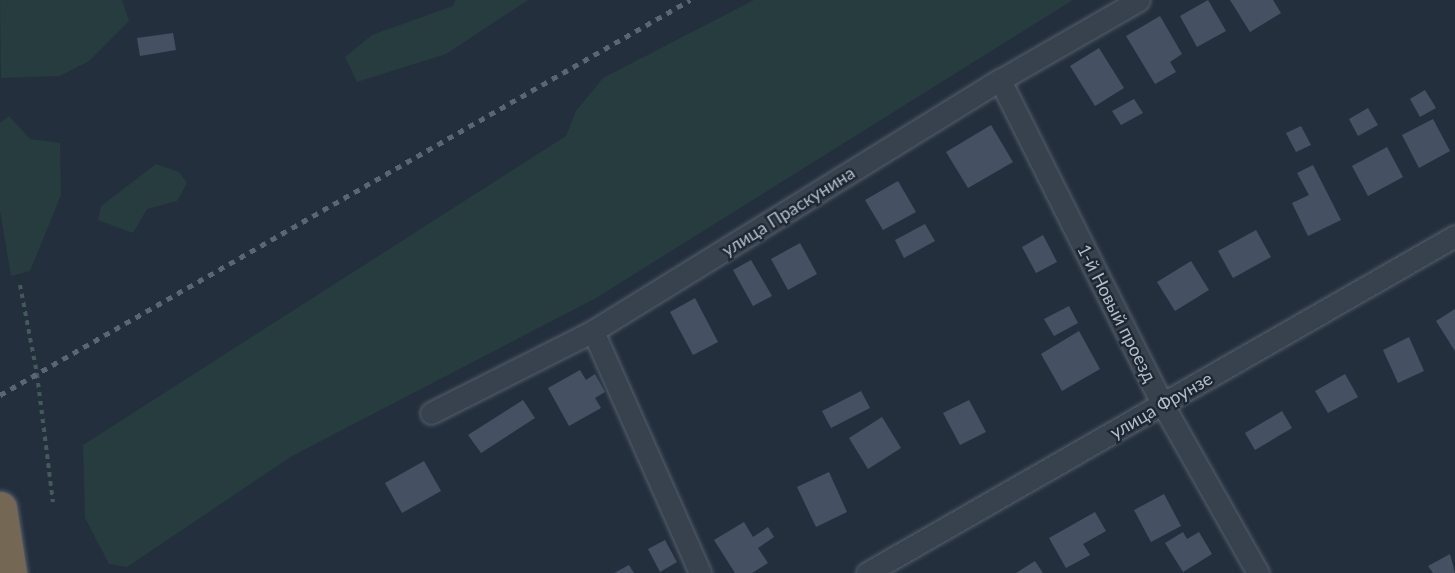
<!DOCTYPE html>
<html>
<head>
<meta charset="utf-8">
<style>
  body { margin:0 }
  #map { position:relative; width:1455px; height:573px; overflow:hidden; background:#242f3e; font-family:Lato,sans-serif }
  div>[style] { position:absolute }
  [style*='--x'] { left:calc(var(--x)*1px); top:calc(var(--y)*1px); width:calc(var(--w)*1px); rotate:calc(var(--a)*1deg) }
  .green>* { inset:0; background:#263c3f }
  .building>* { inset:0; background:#455162 }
  .path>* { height:4px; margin-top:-2px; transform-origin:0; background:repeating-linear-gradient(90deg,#44595c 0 4.5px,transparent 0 9px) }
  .roads { filter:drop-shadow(0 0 2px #565f6c) drop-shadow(0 0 2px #565f6c) }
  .street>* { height:21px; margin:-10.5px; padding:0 10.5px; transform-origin:10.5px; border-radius:10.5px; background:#38414e }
  .highway>* { height:33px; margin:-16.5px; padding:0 16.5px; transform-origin:16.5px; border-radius:16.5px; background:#746855 }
  .rail>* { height:4.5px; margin-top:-2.25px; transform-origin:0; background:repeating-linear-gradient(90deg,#5a6575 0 6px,transparent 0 12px) }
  span { translate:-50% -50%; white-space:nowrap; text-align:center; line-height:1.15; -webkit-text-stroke:4.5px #1d2633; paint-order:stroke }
  .street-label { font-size:18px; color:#b4bcc9 }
</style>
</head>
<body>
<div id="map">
  <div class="green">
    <i style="clip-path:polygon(0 0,122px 0,129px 21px,89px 61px,60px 76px,1px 78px)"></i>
    <i style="clip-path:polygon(455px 0,528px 0,446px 54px,357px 82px,345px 57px,372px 35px,453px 6px)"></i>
    <i style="clip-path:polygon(754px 0,1073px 0,596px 298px,292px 456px,127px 567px,109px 564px,85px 518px,83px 445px,566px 136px,576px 111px,603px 78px)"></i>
    <i style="clip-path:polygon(9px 116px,30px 139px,60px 143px,61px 195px,30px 271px,11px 276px,0 211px,0 123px)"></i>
    <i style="clip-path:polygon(156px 164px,179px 172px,187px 183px,177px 201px,147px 209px,133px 233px,98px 220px,101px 206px)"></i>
  </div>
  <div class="building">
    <i style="clip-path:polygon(1208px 0,1226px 31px,1197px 47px,1180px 16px)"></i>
    <i style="clip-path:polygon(1230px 0,1273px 0,1281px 13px,1250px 32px)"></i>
    <i style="clip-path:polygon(1160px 16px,1182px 54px,1170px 62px,1176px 72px,1155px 84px,1126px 36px)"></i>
    <i style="clip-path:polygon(173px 33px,176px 50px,140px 56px,137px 38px)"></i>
    <i style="clip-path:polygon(1099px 48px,1124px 88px,1095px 106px,1070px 66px)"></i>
    <i style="clip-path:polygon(1425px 90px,1436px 108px,1420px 117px,1410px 99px)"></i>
    <i style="clip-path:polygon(1134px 99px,1143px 113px,1121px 125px,1112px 111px)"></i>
    <i style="clip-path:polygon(1368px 108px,1378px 125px,1358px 136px,1349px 119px)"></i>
    <i style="clip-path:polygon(1433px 119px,1450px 151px,1419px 168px,1402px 135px)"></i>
    <i style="clip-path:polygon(991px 125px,1013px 162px,968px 188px,946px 152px)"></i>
    <i style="clip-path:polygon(1301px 126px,1311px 145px,1296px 152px,1286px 133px)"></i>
    <i style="clip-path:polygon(1387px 147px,1403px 177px,1368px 196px,1352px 166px)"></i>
    <i style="clip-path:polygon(1313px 165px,1341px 220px,1308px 236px,1292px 203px,1309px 195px,1297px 173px)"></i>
    <i style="clip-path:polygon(898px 181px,916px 212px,883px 230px,865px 200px)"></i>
    <i style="clip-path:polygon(925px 224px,935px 241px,904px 258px,895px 240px)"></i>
    <i style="clip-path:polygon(1256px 230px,1271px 257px,1233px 278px,1218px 251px)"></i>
    <i style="clip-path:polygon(1043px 235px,1057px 262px,1036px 273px,1022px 247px)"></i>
    <i style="clip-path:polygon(800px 243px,817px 274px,788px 290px,771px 259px)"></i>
    <i style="clip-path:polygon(751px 260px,772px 296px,753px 306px,733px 270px)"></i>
    <i style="clip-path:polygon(1191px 261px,1209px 290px,1175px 311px,1157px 282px)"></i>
    <i style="clip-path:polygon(695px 298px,718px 342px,693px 355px,670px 312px)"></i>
    <i style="clip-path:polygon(1069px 306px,1078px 323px,1054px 336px,1044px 319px)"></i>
    <i style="clip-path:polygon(1455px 309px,1455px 351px,1436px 321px)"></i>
    <i style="clip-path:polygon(1079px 331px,1100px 369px,1062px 391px,1041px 354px)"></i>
    <i style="clip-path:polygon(1409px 337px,1424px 371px,1398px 383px,1383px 350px)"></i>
    <i style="clip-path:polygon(580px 370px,586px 380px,595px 374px,605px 392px,595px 398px,601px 408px,569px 426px,548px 388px)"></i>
    <i style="clip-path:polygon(1345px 374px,1358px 397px,1328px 413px,1315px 391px)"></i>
    <i style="clip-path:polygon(861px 391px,870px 408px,831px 428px,822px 411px)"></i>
    <i style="clip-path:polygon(523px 400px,535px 418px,481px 453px,468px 435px)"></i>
    <i style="clip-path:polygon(969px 400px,986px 432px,960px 445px,943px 413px)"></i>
    <i style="clip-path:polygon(1282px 411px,1292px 428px,1255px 450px,1245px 433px)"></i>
    <i style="clip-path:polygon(882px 417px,901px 448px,868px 469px,849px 438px)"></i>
    <i style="clip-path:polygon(424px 461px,441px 491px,402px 513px,385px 483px)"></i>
    <i style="clip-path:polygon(829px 472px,847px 512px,816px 527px,797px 487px)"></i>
    <i style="clip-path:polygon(1164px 494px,1181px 526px,1151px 542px,1134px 510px)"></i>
    <i style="clip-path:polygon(1095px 512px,1106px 531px,1083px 544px,1090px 555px,1066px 568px,1049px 538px)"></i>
    <i style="clip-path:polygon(744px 522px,753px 537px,768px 527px,774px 537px,758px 548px,768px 563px,752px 573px,735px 573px,714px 540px)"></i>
    <i style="clip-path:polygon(1183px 532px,1187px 539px,1199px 532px,1212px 554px,1183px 572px,1165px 543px)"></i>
    <i style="clip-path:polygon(665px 540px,677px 562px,660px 572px,648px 549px)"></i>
    <i style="clip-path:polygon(1450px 554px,1455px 573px,1433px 573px,1428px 566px)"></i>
    <i style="clip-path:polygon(1035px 561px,1043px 573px,1016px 573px)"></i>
    <i style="clip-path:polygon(629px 565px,634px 573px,614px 573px)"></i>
  </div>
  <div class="path">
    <i style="--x:20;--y:285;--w:91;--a:79.2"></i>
    <i style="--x:37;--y:374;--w:129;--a:82.9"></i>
  </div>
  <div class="roads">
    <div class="street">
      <i style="--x:1000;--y:80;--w:364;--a:63.4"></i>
      <i style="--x:1163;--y:405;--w:193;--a:60.5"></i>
      <i style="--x:593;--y:331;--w:265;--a:66.1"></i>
      <i style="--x:431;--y:413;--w:182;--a:-26.8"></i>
      <i style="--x:593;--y:331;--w:478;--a:-31.7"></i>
      <i style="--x:1000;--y:80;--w:160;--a:-29.9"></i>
      <i style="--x:867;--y:573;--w:678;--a:-29.82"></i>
    </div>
    <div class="highway">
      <i style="--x:0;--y:508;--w:66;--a:81.3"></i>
    </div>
  </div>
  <div class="rail">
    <i style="--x:0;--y:395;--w:795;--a:-29.79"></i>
  </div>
  <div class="street-label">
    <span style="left:788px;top:211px;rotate:-32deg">улица Праскунина</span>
    <span style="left:1117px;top:313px;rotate:63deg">1-й Новый проезд</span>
    <span style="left:1161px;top:405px;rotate:-30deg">улица Фрунзе</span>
  </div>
</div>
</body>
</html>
